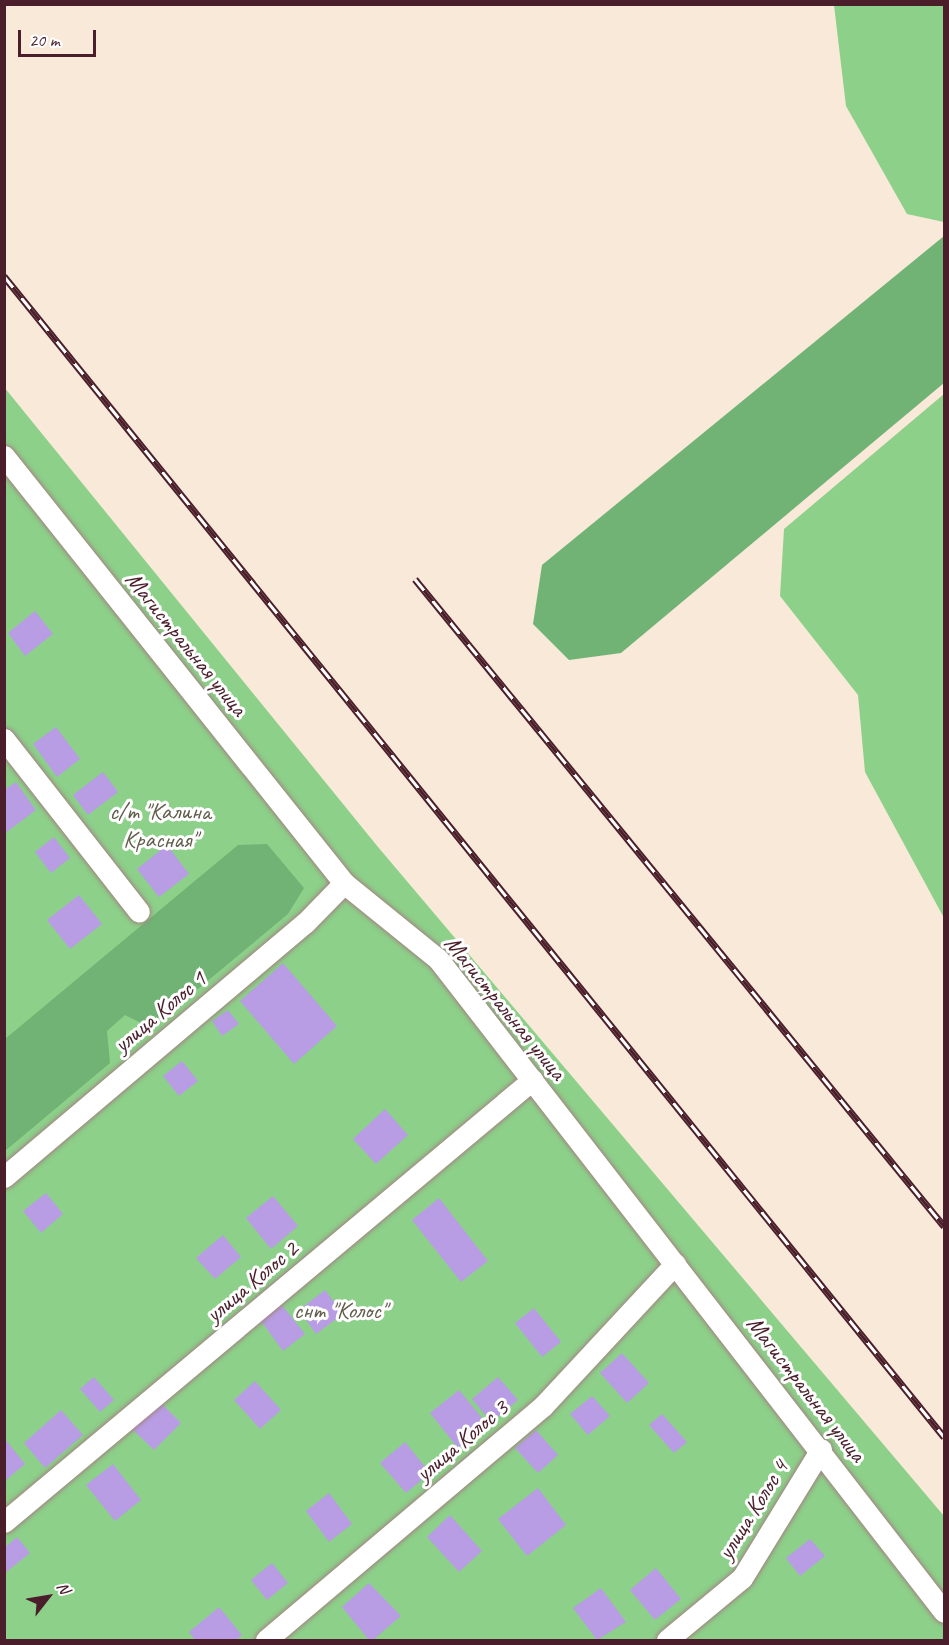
<!DOCTYPE html>
<html>
<head>
<meta charset="utf-8">
<style>
  body { margin:0 }
  #map { position:relative; width:949px; height:1645px; overflow:hidden; background:#f9e9d8; font-family:Caveat,sans-serif }
  div>[style] { position:absolute }
  [style*='--x'] { left:calc(var(--x)*1px); top:calc(var(--y)*1px); width:calc(var(--w)*1px); rotate:calc(var(--a)*1deg) }
  .green>* { inset:0; background:#8cd089 }
  .forest>* { inset:0; background:#71b275 }
  .building>* { inset:0; background:#b89de5 }
  .roads { filter:drop-shadow(0 0 2px #a28482) drop-shadow(0 0 2px #a28482) }
  .minor>* { height:21px; margin:-10.5px; padding:0 10.5px; transform-origin:10.5px; border-radius:10.5px; background:#fff }
  .rail>* { height:7px; margin-top:-3.5px; transform-origin:0; background:repeating-linear-gradient(90deg,#fff 0 14px,#4a1f2b 0 28px); box-sizing:border-box; border-block:2px solid #4a1f2b }
  span { translate:-50% -50%; white-space:nowrap; text-align:center; line-height:1.15; -webkit-text-stroke:6px #fff; paint-order:stroke }
  .street-label { font-size:24px; color:#4a1f2b }
  .park-label { font-size:24px; color:#615d4c }
  .frame { position:absolute; inset:0; border:6px solid #4a1f2b; pointer-events:none }
  .north { position:absolute; left:18px; top:1567px; width:60px; height:60px; -webkit-text-stroke:4px #fff; paint-order:stroke; rotate:59deg; font-size:16px; font-weight:700; line-height:24px; text-align:center; color:#4a1f2b }
  .north::after { content:''; display:block; margin:auto; width:21px; height:27px; background:#4a1f2b; clip-path:polygon(50% 0,100% 100%,50% 72%,0 100%) }
  .scale { position:absolute; left:18px; top:30px; width:78px; height:27px; box-sizing:border-box; border:3px solid #4a1f2b; border-top:0; padding-left:8px; font-size:18px; line-height:21px; white-space:nowrap; color:#4a1f2b; -webkit-text-stroke:4px #fff; paint-order:stroke }
</style>
</head>
<body>
<div id="map">
  <div class="green">
    <i style="clip-path:polygon(834px 5px,944px 5px,944px 222px,907px 214px,846px 106px)"></i>
    <i style="clip-path:polygon(4px 387px,378px 847px,944px 1516px,944px 1640px,5px 1640px)"></i>
    <i style="clip-path:polygon(944px 394px,944px 918px,865px 772px,858px 695px,780px 596px,784px 529px)"></i>
  </div>
  <div class="forest">
    <i style="clip-path:polygon(944px 236px,944px 383px,621px 653px,569px 660px,533px 624px,542px 565px)"></i>
    <i style="clip-path:polygon(267px 844px,304px 888px,288px 914px,151px 1028px,125px 1015px,107px 1031px,110px 1063px,5px 1151px,5px 1039px,238px 845px)"></i>
  </div>
  <div class="building">
    <i style="clip-path:polygon(35px 611px,53px 634px,25px 656px,8px 633px)"></i>
    <i style="clip-path:polygon(56px 727px,80px 759px,57px 777px,33px 744px)"></i>
    <i style="clip-path:polygon(103px 772px,118px 792px,88px 815px,73px 795px)"></i>
    <i style="clip-path:polygon(16px 782px,36px 810px,4px 834px,4px 790px)"></i>
    <i style="clip-path:polygon(54px 837px,70px 858px,51px 873px,35px 852px)"></i>
    <i style="clip-path:polygon(167px 845px,189px 874px,159px 897px,137px 869px)"></i>
    <i style="clip-path:polygon(79px 895px,102px 924px,70px 949px,47px 920px)"></i>
    <i style="clip-path:polygon(283px 963px,337px 1026px,294px 1064px,240px 1001px)"></i>
    <i style="clip-path:polygon(228px 1010px,239px 1024px,222px 1036px,212px 1021px)"></i>
    <i style="clip-path:polygon(182px 1061px,198px 1081px,179px 1096px,163px 1076px)"></i>
    <i style="clip-path:polygon(385px 1109px,408px 1135px,376px 1164px,353px 1139px)"></i>
    <i style="clip-path:polygon(46px 1193px,63px 1214px,41px 1233px,23px 1211px)"></i>
    <i style="clip-path:polygon(273px 1196px,298px 1226px,271px 1249px,246px 1218px)"></i>
    <i style="clip-path:polygon(439px 1198px,488px 1261px,461px 1282px,412px 1220px)"></i>
    <i style="clip-path:polygon(223px 1235px,241px 1257px,215px 1279px,196px 1258px)"></i>
    <i style="clip-path:polygon(325px 1290px,343px 1314px,316px 1334px,299px 1310px)"></i>
    <i style="clip-path:polygon(282px 1305px,305px 1334px,283px 1351px,261px 1321px)"></i>
    <i style="clip-path:polygon(534px 1308px,561px 1342px,542px 1357px,515px 1323px)"></i>
    <i style="clip-path:polygon(622px 1353px,649px 1383px,627px 1403px,600px 1373px)"></i>
    <i style="clip-path:polygon(94px 1377px,114px 1400px,100px 1412px,80px 1389px)"></i>
    <i style="clip-path:polygon(498px 1377px,518px 1400px,491px 1422px,472px 1399px)"></i>
    <i style="clip-path:polygon(255px 1381px,281px 1410px,260px 1429px,234px 1400px)"></i>
    <i style="clip-path:polygon(459px 1390px,487px 1424px,458px 1448px,430px 1413px)"></i>
    <i style="clip-path:polygon(592px 1396px,610px 1416px,588px 1435px,570px 1414px)"></i>
    <i style="clip-path:polygon(158px 1400px,181px 1423px,154px 1450px,131px 1428px)"></i>
    <i style="clip-path:polygon(61px 1410px,83px 1435px,45px 1468px,24px 1443px)"></i>
    <i style="clip-path:polygon(662px 1414px,687px 1442px,674px 1453px,649px 1425px)"></i>
    <i style="clip-path:polygon(536px 1430px,558px 1455px,538px 1473px,515px 1448px)"></i>
    <i style="clip-path:polygon(5px 1439px,25px 1464px,5px 1481px)"></i>
    <i style="clip-path:polygon(405px 1442px,430px 1473px,406px 1493px,380px 1463px)"></i>
    <i style="clip-path:polygon(113px 1464px,141px 1500px,115px 1521px,86px 1485px)"></i>
    <i style="clip-path:polygon(538px 1488px,566px 1525px,527px 1556px,498px 1519px)"></i>
    <i style="clip-path:polygon(329px 1493px,352px 1524px,329px 1542px,306px 1511px)"></i>
    <i style="clip-path:polygon(450px 1515px,482px 1551px,459px 1572px,427px 1537px)"></i>
    <i style="clip-path:polygon(17px 1537px,30px 1553px,4px 1574px,4px 1548px)"></i>
    <i style="clip-path:polygon(810px 1539px,825px 1556px,800px 1576px,786px 1558px)"></i>
    <i style="clip-path:polygon(272px 1563px,288px 1583px,267px 1600px,251px 1580px)"></i>
    <i style="clip-path:polygon(656px 1568px,681px 1599px,655px 1620px,630px 1590px)"></i>
    <i style="clip-path:polygon(369px 1583px,401px 1616px,373px 1640px,369px 1640px,342px 1607px)"></i>
    <i style="clip-path:polygon(601px 1588px,626px 1622px,597px 1640px,573px 1608px)"></i>
    <i style="clip-path:polygon(219px 1607px,242px 1635px,236px 1640px,195px 1640px,189px 1632px)"></i>
  </div>
  <div class="roads">
    <div class="minor">
      <i style="--x:4;--y:456;--w:546;--a:51.47"></i>
      <i style="--x:344;--y:883;--w:121;--a:39"></i>
      <i style="--x:438;--y:959;--w:826;--a:52.23"></i>
      <i style="--x:4;--y:739;--w:219;--a:52"></i>
      <i style="--x:4;--y:1177;--w:394;--a:-40.2"></i>
      <i style="--x:305;--y:923;--w:56;--a:-45.7"></i>
      <i style="--x:4;--y:1522;--w:689;--a:-39.93"></i>
      <i style="--x:266;--y:1640;--w:363;--a:-40.2"></i>
      <i style="--x:543;--y:1406;--w:194;--a:-47.1"></i>
      <i style="--x:667;--y:1640;--w:97;--a:-39.6"></i>
      <i style="--x:742;--y:1578;--w:151;--a:-58.5"></i>
    </div>
  </div>
  <div class="rail">
    <i style="--x:4;--y:276;--w:1494;--a:51"></i>
    <i style="--x:415;--y:579;--w:836;--a:50.73"></i>
  </div>
  <div class="street-label">
    <span style="left:186px;top:644px;rotate:51deg">Магистральная улица</span>
    <span style="left:505px;top:1008px;rotate:51deg">Магистральная улица</span>
    <span style="left:160px;top:1012px;rotate:-40deg">улица Колос 1</span>
    <span style="left:252px;top:1282px;rotate:-40deg">улица Колос 2</span>
    <span style="left:806px;top:1389px;rotate:52deg">Магистральная улица</span>
    <span style="left:462px;top:1441px;rotate:-40deg">улица Колос 3</span>
    <span style="left:753px;top:1510px;rotate:-58deg">улица Колос 4</span>
  </div>
  <div class="park-label">
    <span style="left:160px;top:826px">с/т "Калина<br>Красная"</span>
    <span style="left:340px;top:1311px">снт "Колос"</span>
  </div>
  <div class="frame"></div>
  <div class="north">N</div>
  <div class="scale">20 m</div>
</div>
</body>
</html>
